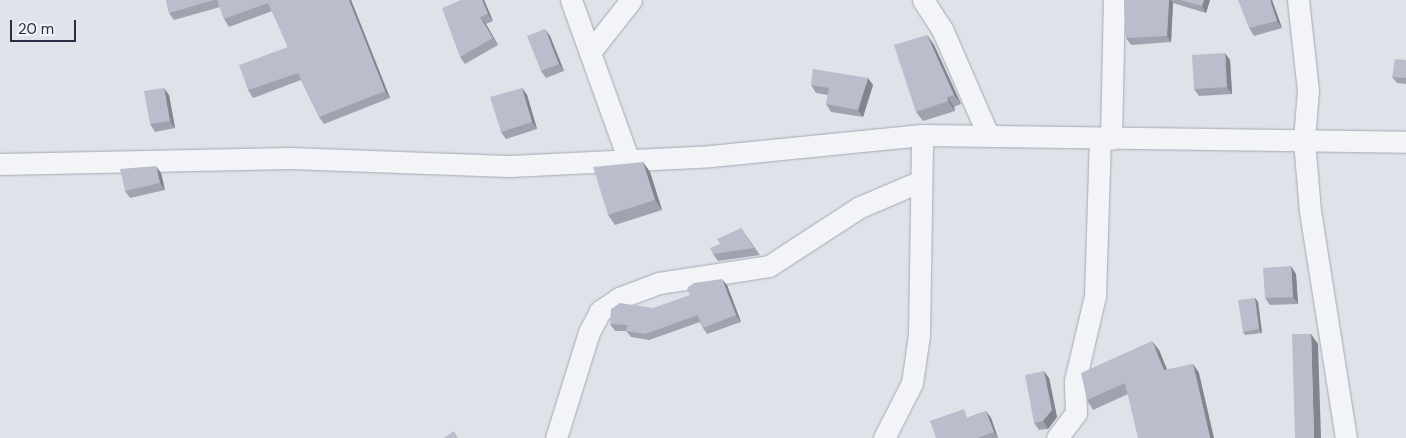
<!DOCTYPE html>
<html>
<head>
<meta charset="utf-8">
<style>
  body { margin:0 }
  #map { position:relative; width:1406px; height:438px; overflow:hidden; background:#e0e2ea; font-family:"DM Sans",sans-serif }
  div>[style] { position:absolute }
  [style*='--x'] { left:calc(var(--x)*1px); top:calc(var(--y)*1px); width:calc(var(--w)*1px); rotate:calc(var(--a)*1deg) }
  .roads { filter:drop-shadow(0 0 1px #a5a8b5) drop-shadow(0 0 1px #a5a8b5) }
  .minor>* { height:21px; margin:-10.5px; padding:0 10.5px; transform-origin:10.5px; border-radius:10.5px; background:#f3f4f8 }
  .wall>* { inset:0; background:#a0a3af }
  .shaded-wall>* { inset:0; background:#82848e }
  .building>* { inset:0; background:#babdcb }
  span { translate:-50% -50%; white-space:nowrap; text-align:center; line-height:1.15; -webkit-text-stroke:4px #f0f2f7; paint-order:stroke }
  .scale { position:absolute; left:10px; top:20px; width:66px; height:22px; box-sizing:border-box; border:2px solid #272d43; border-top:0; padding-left:6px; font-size:15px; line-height:18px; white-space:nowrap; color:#272d43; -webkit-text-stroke:4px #f0f2f7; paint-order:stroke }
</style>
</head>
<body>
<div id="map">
  <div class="roads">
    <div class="minor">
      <i style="--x:571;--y:0;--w:171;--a:70.2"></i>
      <i style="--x:923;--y:0;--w:35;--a:57"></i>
      <i style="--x:942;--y:29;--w:116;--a:66.5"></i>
      <i style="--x:1298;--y:0;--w:91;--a:83.7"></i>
      <i style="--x:1308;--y:90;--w:50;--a:94.6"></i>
      <i style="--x:1304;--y:140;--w:71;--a:85.2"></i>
      <i style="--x:1310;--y:211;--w:230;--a:81"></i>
      <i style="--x:590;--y:52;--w:66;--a:-51.7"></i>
      <i style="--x:1111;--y:139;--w:139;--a:-88.8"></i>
      <i style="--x:0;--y:164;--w:290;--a:-1.2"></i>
      <i style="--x:290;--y:158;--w:220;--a:2.1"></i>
      <i style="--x:510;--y:166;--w:201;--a:-2.8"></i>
      <i style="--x:711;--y:156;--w:212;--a:-5.7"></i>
      <i style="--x:922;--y:135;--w:484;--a:0.8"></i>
      <i style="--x:556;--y:438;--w:111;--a:-72.7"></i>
      <i style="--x:589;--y:332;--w:24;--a:-62"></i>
      <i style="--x:600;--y:311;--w:23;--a:-34"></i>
      <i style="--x:619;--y:298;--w:43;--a:-20.6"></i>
      <i style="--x:659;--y:283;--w:111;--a:-8.8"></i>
      <i style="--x:769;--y:266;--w:108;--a:-33"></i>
      <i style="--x:860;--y:207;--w:66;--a:-23.1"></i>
      <i style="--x:884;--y:438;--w:62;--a:-63"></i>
      <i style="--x:912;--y:383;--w:49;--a:-81.7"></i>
      <i style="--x:919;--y:335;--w:200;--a:-89.1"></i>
      <i style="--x:1057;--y:438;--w:31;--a:-53"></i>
      <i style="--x:1076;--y:413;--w:32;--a:-92"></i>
      <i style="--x:1075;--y:381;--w:87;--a:-76.8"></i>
      <i style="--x:1095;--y:296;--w:158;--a:-88.2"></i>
    </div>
  </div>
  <div class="wall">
    <i style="clip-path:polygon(166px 0,351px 0,390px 98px,324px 124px,319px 117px,301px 80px,253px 98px,248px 90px,288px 47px,272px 11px,229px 27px,224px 19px,220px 7px,174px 20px,169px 13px)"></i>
    <i style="clip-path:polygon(484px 0,493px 21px,486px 24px,498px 45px,465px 64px,460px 57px)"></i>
    <i style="clip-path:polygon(1124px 0,1210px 0,1206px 13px,1173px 3px,1171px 42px,1131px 45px,1126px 38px)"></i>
    <i style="clip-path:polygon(1272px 0,1282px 28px,1254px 36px,1249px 28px)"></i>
    <i style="clip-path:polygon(927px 35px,934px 45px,961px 104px,954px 107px,955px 111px,923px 121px,916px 112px)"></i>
    <i style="clip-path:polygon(550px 36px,564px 71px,546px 78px,541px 71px)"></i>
    <i style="clip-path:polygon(1230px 60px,1232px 94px,1199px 96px,1194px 89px)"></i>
    <i style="clip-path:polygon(1406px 60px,1406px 84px,1397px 83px,1392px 77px)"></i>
    <i style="clip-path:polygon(811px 85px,873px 85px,863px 117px,831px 112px,826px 104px,828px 95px,816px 93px)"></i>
    <i style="clip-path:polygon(522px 88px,527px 95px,537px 129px,506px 139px,501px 132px)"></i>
    <i style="clip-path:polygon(169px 95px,175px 128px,155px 132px,150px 124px)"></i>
    <i style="clip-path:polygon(643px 162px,650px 172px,662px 210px,615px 225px,608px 215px)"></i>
    <i style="clip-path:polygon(161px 173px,165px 190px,130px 198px,125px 191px)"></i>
    <i style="clip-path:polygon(741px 228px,760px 255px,718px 261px,713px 254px)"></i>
    <i style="clip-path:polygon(1296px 274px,1298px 304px,1270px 305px,1265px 298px)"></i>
    <i style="clip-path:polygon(727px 285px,741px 322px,707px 334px,703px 328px,700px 322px,649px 340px,631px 337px,626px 331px,615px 331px,610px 324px)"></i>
    <i style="clip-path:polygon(1255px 298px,1258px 302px,1262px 333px,1245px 335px,1243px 332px)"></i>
    <i style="clip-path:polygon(1159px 350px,1167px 370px,1193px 364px,1199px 373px,1128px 394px,1093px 410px,1087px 400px)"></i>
    <i style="clip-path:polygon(1049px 378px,1057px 417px,1048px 429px,1039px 430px,1034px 423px)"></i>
    <i style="clip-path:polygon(986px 411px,991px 418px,998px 438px,936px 438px,969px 417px)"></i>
  </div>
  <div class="shaded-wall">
    <i style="clip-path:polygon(349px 0,351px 0,390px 98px,385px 91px)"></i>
    <i style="clip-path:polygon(482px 0,484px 0,493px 21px,488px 14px)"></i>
    <i style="clip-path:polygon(1169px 0,1171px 0,1173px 3px,1171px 42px,1167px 36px)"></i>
    <i style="clip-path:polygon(1204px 0,1210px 0,1206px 13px,1202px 6px)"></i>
    <i style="clip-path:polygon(1270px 0,1272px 0,1282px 28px,1277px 21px)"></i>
    <i style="clip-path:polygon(480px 17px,486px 24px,498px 45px,493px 38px)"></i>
    <i style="clip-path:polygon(545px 29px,550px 36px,564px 71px,559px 64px)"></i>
    <i style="clip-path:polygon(927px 35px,934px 45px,961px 104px,954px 95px)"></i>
    <i style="clip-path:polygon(1225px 53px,1230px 60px,1232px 94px,1227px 87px)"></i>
    <i style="clip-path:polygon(868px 78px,873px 85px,863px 117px,858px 110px)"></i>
    <i style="clip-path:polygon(164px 88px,169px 95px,175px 128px,170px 121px)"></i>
    <i style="clip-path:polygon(522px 88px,527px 95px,537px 129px,532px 122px)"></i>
    <i style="clip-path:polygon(947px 97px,954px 107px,955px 111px,948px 101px)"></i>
    <i style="clip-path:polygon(643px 162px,650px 172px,662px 210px,655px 200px)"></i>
    <i style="clip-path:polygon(156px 166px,161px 173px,165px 190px,160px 183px)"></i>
    <i style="clip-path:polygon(1291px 266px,1296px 274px,1298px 304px,1293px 297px)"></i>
    <i style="clip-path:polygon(722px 279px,727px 285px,741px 322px,736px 315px)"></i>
    <i style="clip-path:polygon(1255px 298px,1258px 302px,1262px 333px,1259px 329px)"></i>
    <i style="clip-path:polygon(1311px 334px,1318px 344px,1321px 438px,1314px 438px)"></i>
    <i style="clip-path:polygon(1152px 341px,1159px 350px,1171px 379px,1164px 370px)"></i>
    <i style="clip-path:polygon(1193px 364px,1199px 373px,1214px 438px,1210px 438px)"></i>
    <i style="clip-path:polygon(1044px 371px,1049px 378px,1057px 417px,1048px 429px,1043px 421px)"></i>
    <i style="clip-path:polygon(986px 411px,991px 418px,998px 438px,994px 432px)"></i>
  </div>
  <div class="building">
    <i style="clip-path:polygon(166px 0,214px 0,169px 13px)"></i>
    <i style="clip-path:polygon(217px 0,349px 0,385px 91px,319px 117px,298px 73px,248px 90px,239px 65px,288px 47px,268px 3px,224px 19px)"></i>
    <i style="clip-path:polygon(461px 0,482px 0,488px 14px,480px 17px,493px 38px,460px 57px,442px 8px)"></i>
    <i style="clip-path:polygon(1124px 0,1169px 0,1167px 36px,1126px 38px)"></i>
    <i style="clip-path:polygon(1180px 0,1204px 0,1202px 6px)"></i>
    <i style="clip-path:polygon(1238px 0,1270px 0,1277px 21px,1249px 28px)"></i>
    <i style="clip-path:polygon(545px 29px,559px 64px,541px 71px,527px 36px)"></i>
    <i style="clip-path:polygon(927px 35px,954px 95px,947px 97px,948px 101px,916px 112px,894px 45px)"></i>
    <i style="clip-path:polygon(1225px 53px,1227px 87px,1194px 89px,1192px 55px)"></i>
    <i style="clip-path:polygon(1395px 59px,1406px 60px,1406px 78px,1392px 77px)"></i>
    <i style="clip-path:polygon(813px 69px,868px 78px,858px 110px,826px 104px,829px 88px,811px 85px)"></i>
    <i style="clip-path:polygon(164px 88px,170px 121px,150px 124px,144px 91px)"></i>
    <i style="clip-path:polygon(522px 88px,532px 122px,501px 132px,490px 97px)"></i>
    <i style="clip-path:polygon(643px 162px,655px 200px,608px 215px,593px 167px)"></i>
    <i style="clip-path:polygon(156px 166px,160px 183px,125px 191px,120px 169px)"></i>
    <i style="clip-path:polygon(741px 228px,754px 248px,713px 254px,710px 248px,720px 244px,717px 239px)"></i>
    <i style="clip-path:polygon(1291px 266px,1293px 297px,1265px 298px,1263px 268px)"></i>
    <i style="clip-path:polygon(722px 279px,736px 315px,703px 328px,698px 315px,645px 334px,626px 331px,628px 325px,610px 324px,611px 309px,620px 303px,653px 308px,690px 295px,687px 288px,694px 283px)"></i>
    <i style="clip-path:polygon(1255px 298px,1259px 329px,1243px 332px,1238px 300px)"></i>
    <i style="clip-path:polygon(1292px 334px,1311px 334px,1314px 438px,1295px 438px)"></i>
    <i style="clip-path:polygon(1152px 341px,1164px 370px,1193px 364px,1210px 438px,1138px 438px,1125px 383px,1087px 400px,1081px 373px)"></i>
    <i style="clip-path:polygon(1044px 371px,1052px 410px,1043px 421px,1034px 423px,1025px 375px)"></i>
    <i style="clip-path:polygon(964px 409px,967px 418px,986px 411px,994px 432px,977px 438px,936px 438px,930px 421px)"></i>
    <i style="clip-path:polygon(454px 431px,458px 438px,444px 438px)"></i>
  </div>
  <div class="scale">20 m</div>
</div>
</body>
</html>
